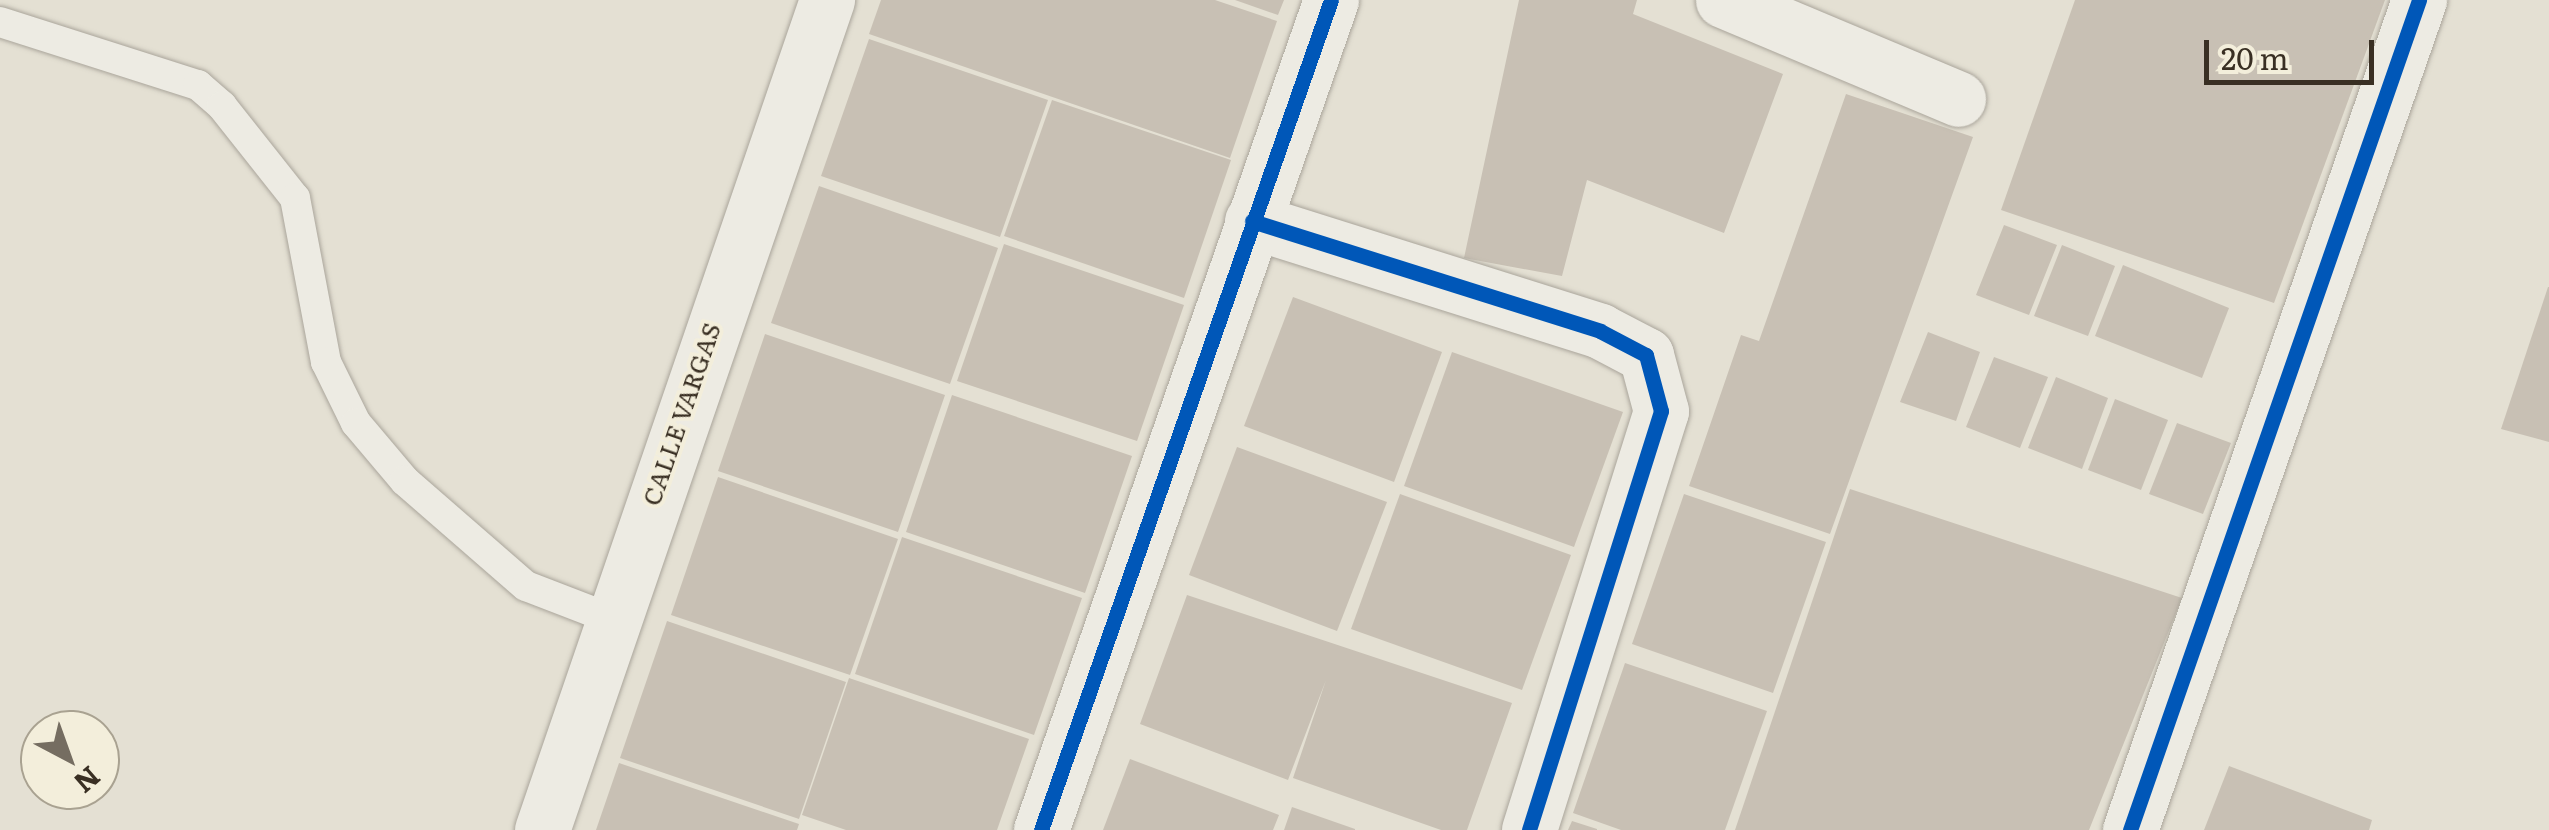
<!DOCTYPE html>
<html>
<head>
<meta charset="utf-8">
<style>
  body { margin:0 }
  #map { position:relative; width:2549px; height:830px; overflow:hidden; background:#e4e0d3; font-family:Literata,serif }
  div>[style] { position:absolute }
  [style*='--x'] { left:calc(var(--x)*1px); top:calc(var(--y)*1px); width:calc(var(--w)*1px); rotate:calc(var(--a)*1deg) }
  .building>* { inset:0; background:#c8c0b4 }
  .roads { filter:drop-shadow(0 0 2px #aaa59b) drop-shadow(0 0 2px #aaa59b) }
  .lane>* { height:30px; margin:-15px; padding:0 15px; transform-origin:15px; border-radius:15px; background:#edebe3 }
  .street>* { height:55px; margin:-27.5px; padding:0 27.5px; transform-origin:27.5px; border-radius:27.5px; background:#edebe3 }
  .secondary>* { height:55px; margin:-27.5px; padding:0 27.5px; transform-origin:27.5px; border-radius:27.5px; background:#edebe3 }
  .cycleway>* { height:15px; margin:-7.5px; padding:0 7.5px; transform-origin:7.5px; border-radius:7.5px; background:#0057b8 }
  span { translate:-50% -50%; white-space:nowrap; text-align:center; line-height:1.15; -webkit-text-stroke:8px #f3eedb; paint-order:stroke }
  .street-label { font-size:25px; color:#392f23 }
  .north { position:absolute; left:20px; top:710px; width:100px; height:100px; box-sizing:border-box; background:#f3eedb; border:2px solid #a9a291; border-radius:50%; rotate:139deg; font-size:28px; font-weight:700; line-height:40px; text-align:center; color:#392f23 }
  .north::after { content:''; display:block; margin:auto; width:35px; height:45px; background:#756d61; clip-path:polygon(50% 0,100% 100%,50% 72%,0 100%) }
  .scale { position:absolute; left:2204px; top:40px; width:170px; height:45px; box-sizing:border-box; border:5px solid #392f23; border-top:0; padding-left:12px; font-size:30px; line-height:35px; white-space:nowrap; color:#392f23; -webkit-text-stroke:8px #f3eedb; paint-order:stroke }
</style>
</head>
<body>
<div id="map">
  <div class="building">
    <i style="clip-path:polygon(881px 0,1215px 0,1277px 21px,1230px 158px,869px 34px)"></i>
    <i style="clip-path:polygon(1235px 0,1284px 0,1278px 15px)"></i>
    <i style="clip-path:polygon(1519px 0,1637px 0,1633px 14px,1783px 74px,1724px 233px,1587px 180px,1562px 276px,1464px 258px)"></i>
    <i style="clip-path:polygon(2075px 0,2385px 0,2274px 303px,2001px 210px)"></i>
    <i style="clip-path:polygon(869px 39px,1048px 100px,1000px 237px,821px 176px)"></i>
    <i style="clip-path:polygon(1846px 94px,1973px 137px,1830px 534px,1689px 486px,1741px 335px,1759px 341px)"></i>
    <i style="clip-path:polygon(1052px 100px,1231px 160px,1184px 298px,1004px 236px)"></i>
    <i style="clip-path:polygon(819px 186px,998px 248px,950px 384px,771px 323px)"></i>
    <i style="clip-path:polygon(2004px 225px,2057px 245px,2029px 315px,1976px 295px)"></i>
    <i style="clip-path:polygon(1004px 244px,1184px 305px,1137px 441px,957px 381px)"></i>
    <i style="clip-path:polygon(2062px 245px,2115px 266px,2088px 336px,2034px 316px)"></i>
    <i style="clip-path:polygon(2123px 265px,2229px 308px,2202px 378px,2095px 336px)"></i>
    <i style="clip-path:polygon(2548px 287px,2549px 287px,2549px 442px,2501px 429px)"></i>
    <i style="clip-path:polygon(1293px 297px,1442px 352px,1394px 482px,1244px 426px)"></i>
    <i style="clip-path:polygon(1928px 332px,1980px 352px,1956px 421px,1900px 402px)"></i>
    <i style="clip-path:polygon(765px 334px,945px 395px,898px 532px,718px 471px)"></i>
    <i style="clip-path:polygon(1452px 352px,1623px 412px,1574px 547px,1404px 486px)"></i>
    <i style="clip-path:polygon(1994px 357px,2048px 377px,2020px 448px,1966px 427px)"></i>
    <i style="clip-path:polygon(2056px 377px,2108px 398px,2082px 469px,2028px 448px)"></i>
    <i style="clip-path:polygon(952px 395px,1132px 456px,1085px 593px,906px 532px)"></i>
    <i style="clip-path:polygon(2115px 399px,2168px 420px,2141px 490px,2088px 470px)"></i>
    <i style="clip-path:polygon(2177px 423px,2231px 443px,2203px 514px,2149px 494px)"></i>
    <i style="clip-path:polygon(1237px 447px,1387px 502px,1337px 631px,1189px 575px)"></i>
    <i style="clip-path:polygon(718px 477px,898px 539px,850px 675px,671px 615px)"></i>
    <i style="clip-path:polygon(1850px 489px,2182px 598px,2089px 830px,1735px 830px)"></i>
    <i style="clip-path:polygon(1400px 494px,1571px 555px,1522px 690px,1351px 629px)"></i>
    <i style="clip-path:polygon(1684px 494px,1826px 542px,1773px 693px,1632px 644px)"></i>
    <i style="clip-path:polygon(902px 537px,1082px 598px,1034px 735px,855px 674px)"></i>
    <i style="clip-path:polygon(1187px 595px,1512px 703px,1467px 830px,1441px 830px,1293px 778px,1326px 680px,1288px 780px,1140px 724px)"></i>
    <i style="clip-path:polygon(667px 621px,846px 682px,799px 819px,620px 758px)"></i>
    <i style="clip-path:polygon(1625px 663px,1767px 711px,1725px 830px,1621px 830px,1573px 813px)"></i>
    <i style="clip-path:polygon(849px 678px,1029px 739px,997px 830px,846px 830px,802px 815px)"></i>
    <i style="clip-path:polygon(1130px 759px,1279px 815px,1273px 830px,1103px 830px)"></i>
    <i style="clip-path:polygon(619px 763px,799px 824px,797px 830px,596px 830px)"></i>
    <i style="clip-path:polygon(2229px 766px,2372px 820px,2369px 830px,2204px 830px)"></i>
    <i style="clip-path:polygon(1292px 807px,1355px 829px,1355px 830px,1284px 830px)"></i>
    <i style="clip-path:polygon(1572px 821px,1597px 829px,1597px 830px,1568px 830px)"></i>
  </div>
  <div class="roads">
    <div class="lane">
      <i style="--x:0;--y:22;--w:208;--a:17.7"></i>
      <i style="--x:198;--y:85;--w:32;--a:41"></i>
      <i style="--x:222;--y:106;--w:117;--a:51.6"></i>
      <i style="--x:295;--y:198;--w:167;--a:79.3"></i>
      <i style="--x:326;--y:362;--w:68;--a:63.8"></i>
      <i style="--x:356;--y:423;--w:76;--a:49.8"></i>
      <i style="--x:405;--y:481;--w:160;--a:41"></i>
      <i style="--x:526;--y:586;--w:89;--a:21.1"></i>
    </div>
    <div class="street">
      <i style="--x:1723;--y:0;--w:255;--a:22.8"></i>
      <i style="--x:1252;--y:221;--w:365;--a:17.5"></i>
      <i style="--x:1600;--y:331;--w:52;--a:27.6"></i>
      <i style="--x:1646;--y:355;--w:58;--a:75"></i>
      <i style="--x:1661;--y:411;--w:439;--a:107.5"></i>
      <i style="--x:1041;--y:830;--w:879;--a:-70.74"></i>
      <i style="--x:2130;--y:830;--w:879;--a:-70.8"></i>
    </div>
    <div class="secondary">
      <i style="--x:542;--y:830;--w:878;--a:-71.05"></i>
    </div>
  </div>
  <div class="cycleway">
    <i style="--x:1252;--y:221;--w:365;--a:17.5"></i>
    <i style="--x:1600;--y:331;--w:52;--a:27.6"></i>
    <i style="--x:1646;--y:355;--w:58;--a:75"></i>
    <i style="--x:1661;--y:411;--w:439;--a:107.5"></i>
    <i style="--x:1041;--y:830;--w:879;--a:-70.74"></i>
    <i style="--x:2130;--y:830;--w:879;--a:-70.8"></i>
  </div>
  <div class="street-label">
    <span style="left:681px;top:414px;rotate:-71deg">CALLE VARGAS</span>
  </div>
  <div class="north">N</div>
  <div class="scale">20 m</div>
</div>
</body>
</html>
